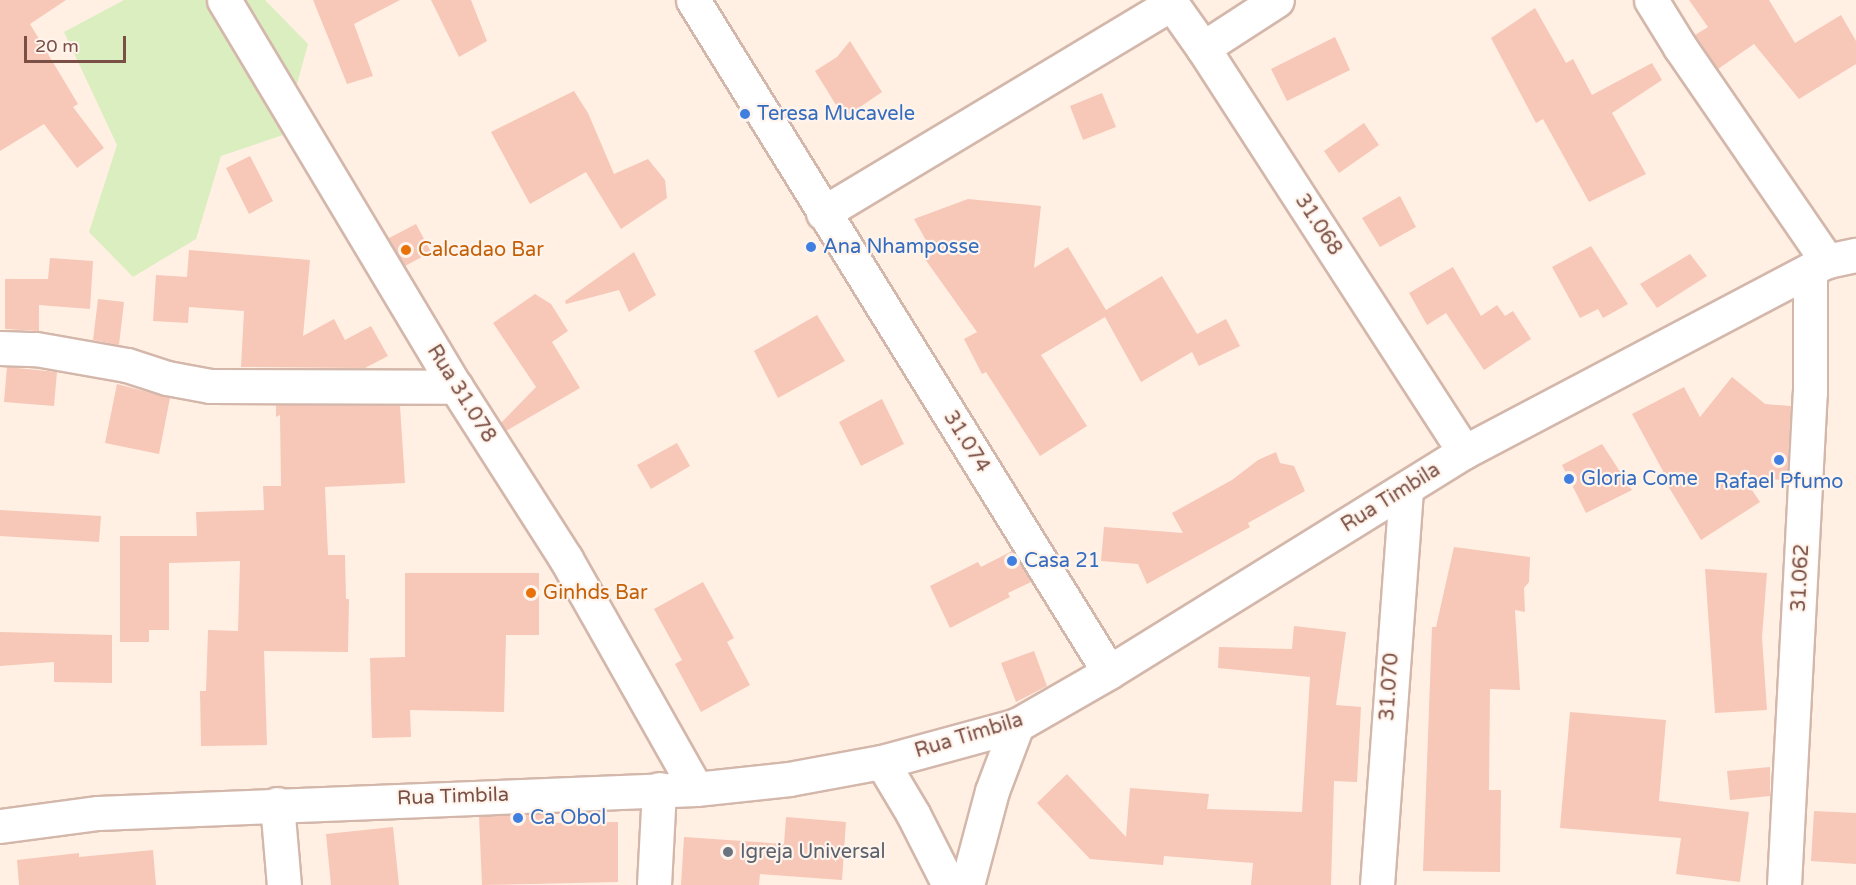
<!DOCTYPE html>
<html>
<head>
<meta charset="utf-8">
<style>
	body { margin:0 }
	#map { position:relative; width:1856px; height:885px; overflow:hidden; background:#fff0e3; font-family:"Varela Round",sans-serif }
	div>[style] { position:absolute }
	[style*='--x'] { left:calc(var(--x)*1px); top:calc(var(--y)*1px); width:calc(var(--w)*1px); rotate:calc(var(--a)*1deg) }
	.green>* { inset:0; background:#daeec0 }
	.building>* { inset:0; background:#f7c7b8 }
	.roads { filter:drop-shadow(2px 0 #d4b7ab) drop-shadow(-2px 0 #d4b7ab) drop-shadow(0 2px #d4b7ab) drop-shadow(0 -2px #d4b7ab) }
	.street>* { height:33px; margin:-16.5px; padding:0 16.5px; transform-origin:16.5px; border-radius:16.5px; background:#fff }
	.dots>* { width:16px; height:16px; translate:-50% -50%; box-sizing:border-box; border:3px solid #fff4ec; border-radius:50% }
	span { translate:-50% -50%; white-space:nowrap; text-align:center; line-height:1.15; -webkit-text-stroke:4.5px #fff4ec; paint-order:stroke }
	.shop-label { font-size:20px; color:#366cbe }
	.left { translate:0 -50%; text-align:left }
	.street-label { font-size:20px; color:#7a5046 }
	.food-label { font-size:20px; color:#c56008 }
	.worship-label { font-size:20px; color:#5b616d }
	.scale { position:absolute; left:24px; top:36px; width:102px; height:27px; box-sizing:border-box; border:3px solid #7a5046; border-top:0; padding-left:8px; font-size:18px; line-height:21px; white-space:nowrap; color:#7a5046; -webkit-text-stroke:4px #fff4ec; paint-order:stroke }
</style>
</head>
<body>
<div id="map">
	<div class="green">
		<div style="clip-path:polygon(124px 0,265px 0,308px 44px,283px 135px,221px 156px,196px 239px,133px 277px,89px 232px,117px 145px,64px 32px)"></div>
	</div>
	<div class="building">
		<div style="clip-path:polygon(0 0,66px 0,30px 24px,78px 104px,73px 107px,104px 148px,77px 168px,44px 124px,0 151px)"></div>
		<div style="clip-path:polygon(313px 0,400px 0,354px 24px,373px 76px,347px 84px)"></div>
		<div style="clip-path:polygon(431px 0,471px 0,487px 41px,459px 57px)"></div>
		<div style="clip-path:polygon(1689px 0,1769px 0,1795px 43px,1841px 15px,1856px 41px,1856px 64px,1799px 99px,1754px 44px,1718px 69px,1695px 35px,1708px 27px)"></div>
		<div style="clip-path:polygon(1535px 8px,1566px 63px,1573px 59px,1592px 95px,1652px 63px,1662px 80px,1612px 113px,1646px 174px,1589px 202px,1543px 119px,1536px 123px,1491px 38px)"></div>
		<div style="clip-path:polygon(1335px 37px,1350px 70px,1287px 101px,1271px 69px)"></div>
		<div style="clip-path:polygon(850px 41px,882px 92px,844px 118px,815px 71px,837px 57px)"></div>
		<div style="clip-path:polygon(574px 91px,588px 113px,614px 174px,648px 159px,665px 180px,667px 198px,621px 229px,586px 172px,530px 204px,491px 132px)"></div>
		<div style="clip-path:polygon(1102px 93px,1116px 127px,1083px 140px,1070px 106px)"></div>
		<div style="clip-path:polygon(1364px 123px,1379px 145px,1339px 173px,1324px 151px)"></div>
		<div style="clip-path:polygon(250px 156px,273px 201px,249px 214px,226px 168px)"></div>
		<div style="clip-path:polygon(1400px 196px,1416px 227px,1380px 247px,1362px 218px)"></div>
		<div style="clip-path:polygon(968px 199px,1041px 206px,1034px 268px,1068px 247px,1106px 310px,1162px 276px,1197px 334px,1226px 319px,1240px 346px,1199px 366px,1192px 352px,1141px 382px,1105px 317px,1041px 355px,1087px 426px,1040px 456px,986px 372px,982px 374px,964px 339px,977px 332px,925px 259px,933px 253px,914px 219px)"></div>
		<div style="clip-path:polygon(416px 224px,431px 252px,405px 266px,389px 238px)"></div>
		<div style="clip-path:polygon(1591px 246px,1628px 304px,1603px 318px,1598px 309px,1580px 318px,1552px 267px)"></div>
		<div style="clip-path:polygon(189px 250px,310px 260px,303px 336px,334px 319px,345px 340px,371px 326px,388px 356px,365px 368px,241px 367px,244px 311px,189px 307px,188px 323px,153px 321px,156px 275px,187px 277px)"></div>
		<div style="clip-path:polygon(634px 252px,656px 295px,629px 312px,619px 290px,566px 304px,565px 301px)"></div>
		<div style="clip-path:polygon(1690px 254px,1707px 276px,1657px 308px,1640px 284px)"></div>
		<div style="clip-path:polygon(50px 258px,93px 261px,90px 309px,39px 305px,39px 331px,5px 329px,5px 279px,48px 279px)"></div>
		<div style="clip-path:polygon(1453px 267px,1481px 316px,1497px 305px,1505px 316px,1513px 311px,1531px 339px,1484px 370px,1446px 313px,1427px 325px,1409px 293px)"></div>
		<div style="clip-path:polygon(535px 294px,551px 304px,568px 331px,552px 342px,580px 388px,506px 431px,501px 423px,536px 387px,493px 323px)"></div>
		<div style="clip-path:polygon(98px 299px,124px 302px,119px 345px,93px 340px)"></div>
		<div style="clip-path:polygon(817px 315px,845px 361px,778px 398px,754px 351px)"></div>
		<div style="clip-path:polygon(7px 367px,57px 372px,54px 406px,4px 402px)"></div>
		<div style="clip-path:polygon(1732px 377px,1765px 404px,1791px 406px,1787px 480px,1744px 478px,1760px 502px,1701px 540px,1668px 486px,1670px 484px,1632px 414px,1684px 387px,1700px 417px)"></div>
		<div style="clip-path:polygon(117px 384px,170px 398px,159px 454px,105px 443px)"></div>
		<div style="clip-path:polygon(882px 399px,904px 444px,861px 466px,839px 422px)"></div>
		<div style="clip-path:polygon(276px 405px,400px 406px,405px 483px,325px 487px,328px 555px,345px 555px,346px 599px,349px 599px,348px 652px,264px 651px,267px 745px,201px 746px,200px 691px,206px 691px,208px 630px,238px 631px,240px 561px,169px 563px,169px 630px,149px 630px,149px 642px,120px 642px,120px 536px,197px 536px,196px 512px,264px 510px,263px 486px,281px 486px,280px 415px,276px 417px)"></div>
		<div style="clip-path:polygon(677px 443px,690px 466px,651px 489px,637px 465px)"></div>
		<div style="clip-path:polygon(1602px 444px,1632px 490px,1586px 513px,1562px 465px)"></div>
		<div style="clip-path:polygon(1276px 452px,1280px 463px,1294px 466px,1305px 491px,1248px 523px,1250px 527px,1147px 584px,1138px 564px,1101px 561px,1104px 527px,1183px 533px,1172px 513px,1232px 480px,1258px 460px)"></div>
		<div style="clip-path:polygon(0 510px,101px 516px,99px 542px,0 536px)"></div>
		<div style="clip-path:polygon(1454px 547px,1530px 557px,1529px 582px,1524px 588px,1525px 612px,1515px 610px,1520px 690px,1490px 689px,1489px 790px,1501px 790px,1500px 872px,1423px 871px,1432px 627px,1436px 627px)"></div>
		<div style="clip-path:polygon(1012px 551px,1031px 582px,1008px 593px,1010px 597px,950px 628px,930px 586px,978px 562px,981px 567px)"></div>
		<div style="clip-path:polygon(1705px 569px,1767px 573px,1762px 637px,1767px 710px,1715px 713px)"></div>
		<div style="clip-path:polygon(405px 573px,539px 573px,539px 635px,506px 635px,504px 712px,410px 710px,411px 737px,372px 738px,370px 658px,405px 657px)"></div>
		<div style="clip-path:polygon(703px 582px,734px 638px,727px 642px,750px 685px,701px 712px,675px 664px,682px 660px,654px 609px)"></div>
		<div style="clip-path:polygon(1294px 626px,1346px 632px,1336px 705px,1361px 707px,1357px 782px,1334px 781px,1331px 885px,1251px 885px,1253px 863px,1164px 856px,1163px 865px,1090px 859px,1037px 803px,1067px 774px,1126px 837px,1130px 788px,1209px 794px,1207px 809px,1302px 812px,1310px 677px,1218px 668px,1219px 647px,1292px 649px)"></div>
		<div style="clip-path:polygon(0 632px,112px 635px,112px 683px,54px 682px,54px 662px,0 666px)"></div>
		<div style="clip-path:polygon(1034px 651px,1047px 686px,1016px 702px,1001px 663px)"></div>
		<div style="clip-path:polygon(1570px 712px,1666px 720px,1659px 801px,1749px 812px,1740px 882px,1676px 874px,1681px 838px,1560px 828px)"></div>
		<div style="clip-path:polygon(1770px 767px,1770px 796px,1730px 800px,1727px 771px)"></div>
		<div style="clip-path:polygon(1814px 811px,1856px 813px,1856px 864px,1811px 861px)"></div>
		<div style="clip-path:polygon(546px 814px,546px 823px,618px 822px,618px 882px,482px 885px,479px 816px)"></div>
		<div style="clip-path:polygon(786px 817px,846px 822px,842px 880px,760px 874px,759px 885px,681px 885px,684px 837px,784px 844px)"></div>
		<div style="clip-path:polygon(393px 827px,399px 885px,331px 885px,326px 834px)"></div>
		<div style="clip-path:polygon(153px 850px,156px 885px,19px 885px,17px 860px,79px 853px,79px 857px)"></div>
	</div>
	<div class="roads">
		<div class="street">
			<div style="--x:224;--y:0;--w:451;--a:59.1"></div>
			<div style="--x:456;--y:387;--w:204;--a:57.4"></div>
			<div style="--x:566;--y:559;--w:264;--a:60.5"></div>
			<div style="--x:693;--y:0;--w:790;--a:58.24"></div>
			<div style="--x:1169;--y:0;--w:59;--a:54.7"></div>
			<div style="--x:1203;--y:48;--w:481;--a:57.1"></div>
			<div style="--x:1651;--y:0;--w:55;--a:58.3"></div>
			<div style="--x:1680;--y:47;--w:260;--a:55.5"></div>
			<div style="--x:1203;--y:48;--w:88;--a:-33"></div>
			<div style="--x:823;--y:213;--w:406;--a:-31"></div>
			<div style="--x:0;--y:348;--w:36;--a:2"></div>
			<div style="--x:36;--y:349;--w:92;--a:10"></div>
			<div style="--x:127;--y:365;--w:42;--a:18"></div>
			<div style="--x:167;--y:378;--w:44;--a:10.5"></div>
			<div style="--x:210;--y:386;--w:246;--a:0.2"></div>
			<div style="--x:882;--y:762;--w:61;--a:59.2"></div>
			<div style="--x:913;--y:814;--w:80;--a:63.1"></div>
			<div style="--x:277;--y:804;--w:81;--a:85.1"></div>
			<div style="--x:0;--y:826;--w:99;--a:-7.6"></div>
			<div style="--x:98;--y:813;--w:598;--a:-2.3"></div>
			<div style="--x:696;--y:789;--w:94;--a:-6.1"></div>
			<div style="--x:789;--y:779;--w:95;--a:-10.4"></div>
			<div style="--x:882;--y:762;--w:140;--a:-15.3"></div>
			<div style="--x:1017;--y:725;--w:106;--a:-29.9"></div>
			<div style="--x:1109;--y:672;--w:418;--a:-31.8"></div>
			<div style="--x:1464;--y:452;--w:410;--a:-27.8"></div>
			<div style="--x:1827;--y:261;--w:30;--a:-12"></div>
			<div style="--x:654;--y:885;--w:96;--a:-87"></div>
			<div style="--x:967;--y:885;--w:97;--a:-75.1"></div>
			<div style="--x:992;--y:791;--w:71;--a:-69.3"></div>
			<div style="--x:1377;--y:885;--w:397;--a:-85.8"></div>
			<div style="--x:1784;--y:885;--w:493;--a:-87"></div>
			<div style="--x:1810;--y:393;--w:123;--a:-90"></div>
		</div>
	</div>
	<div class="dots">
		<div style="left:745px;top:114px;background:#3f7fe0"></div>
		<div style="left:811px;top:247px;background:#3f7fe0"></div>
		<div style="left:406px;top:250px;background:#e8710a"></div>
		<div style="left:1779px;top:460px;background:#3f7fe0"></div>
		<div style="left:1569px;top:479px;background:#3f7fe0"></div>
		<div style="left:1012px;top:561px;background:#3f7fe0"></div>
		<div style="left:531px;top:593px;background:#e8710a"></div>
		<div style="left:518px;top:818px;background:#3f7fe0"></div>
		<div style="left:728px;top:852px;background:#6b7280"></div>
	</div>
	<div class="shop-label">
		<span class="left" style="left:757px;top:114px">Teresa Mucavele</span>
		<span class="left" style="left:823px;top:247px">Ana Nhamposse</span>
		<span class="left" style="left:1581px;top:479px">Gloria Come</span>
		<span style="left:1779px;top:482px">Rafael Pfumo</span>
		<span class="left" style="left:1024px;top:561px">Casa 21</span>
		<span class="left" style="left:530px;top:818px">Ca Obol</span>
	</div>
	<div class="street-label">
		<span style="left:1318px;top:225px;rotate:57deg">31.068</span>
		<span style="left:461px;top:394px;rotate:58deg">Rua 31.078</span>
		<span style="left:966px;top:442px;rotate:58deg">31.074</span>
		<span style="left:1391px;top:498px;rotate:-32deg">Rua Timbila</span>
		<span style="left:1801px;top:578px;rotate:-87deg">31.062</span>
		<span style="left:1390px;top:687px;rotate:-86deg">31.070</span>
		<span style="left:969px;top:736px;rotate:-17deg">Rua Timbila</span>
		<span style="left:453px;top:797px;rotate:-2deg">Rua Timbila</span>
	</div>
	<div class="food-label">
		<span class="left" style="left:418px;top:250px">Calcadao Bar</span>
		<span class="left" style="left:543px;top:593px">Ginhds Bar</span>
	</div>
	<div class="worship-label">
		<span class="left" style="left:740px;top:852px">Igreja Universal</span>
	</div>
	<div class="scale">20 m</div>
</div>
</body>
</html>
